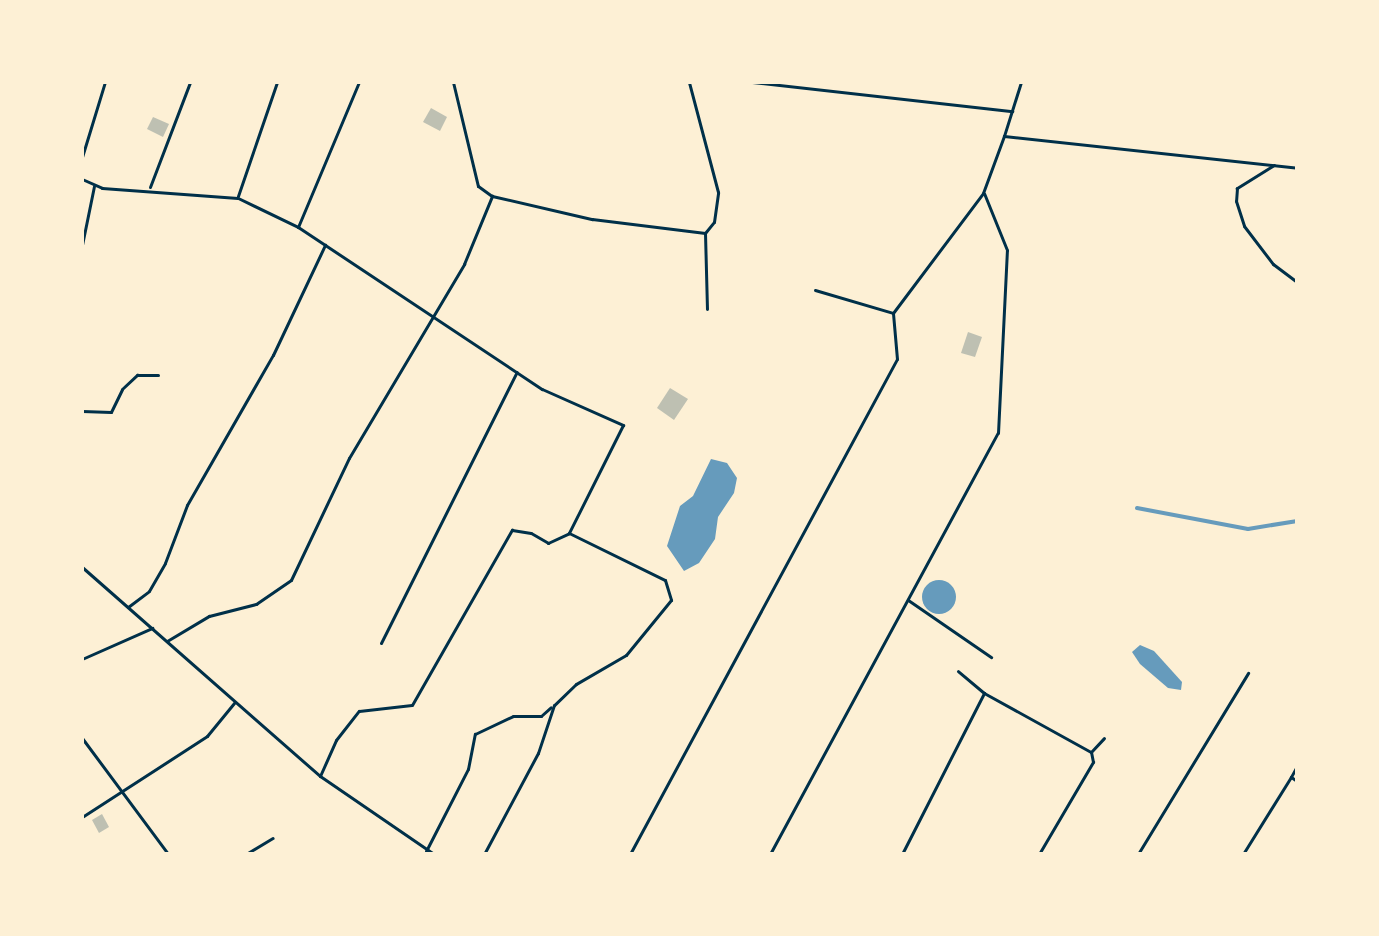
<!DOCTYPE html>
<html>
<head>
<meta charset="utf-8">
<style>
	body { margin:0 }
	#map { position:relative; width:1379px; height:936px; overflow:hidden; background:#fdf0d5; font-family:Helvetica,sans-serif }
	div>[style] { position:absolute }
	[style*='--x'] { left:calc(var(--x)*1px); top:calc(var(--y)*1px); width:calc(var(--w)*1px); rotate:calc(var(--a)*1deg) }
	.water>* { inset:0; background:#669bbc }
	.round { border-radius:50% }
	.stream>* { height:4px; margin:-2px; padding:0 2px; transform-origin:2px; border-radius:2px; background:#669bbc }
	.building>* { inset:0; background:#bec0b2 }
	.service>* { height:3px; margin:-1.5px; padding:0 1.5px; transform-origin:1.5px; border-radius:1.5px; background:#003049 }
	span { translate:-50% -50%; white-space:nowrap; text-align:center; line-height:1.15; -webkit-text-stroke:7px #fdf0d5; paint-order:stroke }
	.frame { position:absolute; inset:0; border:84px solid #fdf0d5; pointer-events:none }
</style>
</head>
<body>
<div id="map">
	<div class="water">
		<div style="clip-path:polygon(711px 459px,727px 463px,737px 478px,734px 493px,718px 517px,715px 539px,699px 563px,684px 571px,667px 546px,680px 506px,693px 496px)"></div>
		<div class="round" style="left:922px;top:580px;width:34px;height:34px"></div>
		<div style="clip-path:polygon(1140px 645px,1154px 651px,1182px 682px,1181px 690px,1168px 688px,1140px 664px,1132px 652px)"></div>
	</div>
	<div class="stream">
		<div style="--x:1137;--y:508;--w:113;--a:10.7"></div>
		<div style="--x:1248;--y:529;--w:50;--a:-9.3"></div>
	</div>
	<div class="building">
		<div style="clip-path:polygon(431px 108px,447px 117px,440px 131px,423px 122px)"></div>
		<div style="clip-path:polygon(153px 117px,169px 124px,163px 137px,147px 129px)"></div>
		<div style="clip-path:polygon(968px 332px,982px 337px,975px 357px,961px 353px)"></div>
		<div style="clip-path:polygon(670px 388px,688px 399px,674px 420px,657px 408px)"></div>
		<div style="clip-path:polygon(102px 814px,109px 827px,99px 833px,92px 820px)"></div>
	</div>
	<div class="service">
		<div style="--x:453;--y:82;--w:107;--a:76.5"></div>
		<div style="--x:478;--y:186;--w:17;--a:36"></div>
		<div style="--x:492;--y:196;--w:103;--a:13"></div>
		<div style="--x:592;--y:219;--w:114;--a:7.1"></div>
		<div style="--x:705;--y:233;--w:14;--a:-51"></div>
		<div style="--x:714;--y:222;--w:30;--a:-82"></div>
		<div style="--x:718;--y:192;--w:114;--a:-104.8"></div>
		<div style="--x:752;--y:82;--w:262;--a:6.4"></div>
		<div style="--x:1021;--y:82;--w:57;--a:107.5"></div>
		<div style="--x:1004;--y:136;--w:295;--a:6.2"></div>
		<div style="--x:82;--y:157;--w:78;--a:-73"></div>
		<div style="--x:1274;--y:165;--w:44;--a:148.1"></div>
		<div style="--x:1237;--y:188;--w:13;--a:94"></div>
		<div style="--x:1236;--y:201;--w:26;--a:72"></div>
		<div style="--x:1244;--y:226;--w:48;--a:52.7"></div>
		<div style="--x:1273;--y:264;--w:30;--a:37"></div>
		<div style="--x:82;--y:179;--w:22;--a:24"></div>
		<div style="--x:102;--y:188;--w:136;--a:4.2"></div>
		<div style="--x:238;--y:198;--w:67;--a:25.8"></div>
		<div style="--x:298;--y:227;--w:293;--a:33.6"></div>
		<div style="--x:542;--y:389;--w:89;--a:24"></div>
		<div style="--x:623;--y:425;--w:121;--a:116.6"></div>
		<div style="--x:569;--y:533;--w:107;--a:26.1"></div>
		<div style="--x:665;--y:580;--w:21;--a:73"></div>
		<div style="--x:671;--y:600;--w:71;--a:129.3"></div>
		<div style="--x:626;--y:655;--w:58;--a:149.9"></div>
		<div style="--x:576;--y:684;--w:30;--a:136"></div>
		<div style="--x:554;--y:705;--w:51;--a:108.4"></div>
		<div style="--x:538;--y:753;--w:115;--a:118.1"></div>
		<div style="--x:150;--y:187;--w:112;--a:-69.1"></div>
		<div style="--x:238;--y:196;--w:120;--a:-71.1"></div>
		<div style="--x:298;--y:227;--w:157;--a:-67.2"></div>
		<div style="--x:705;--y:233;--w:76;--a:88.5"></div>
		<div style="--x:82;--y:245;--w:60;--a:-78.5"></div>
		<div style="--x:815;--y:290;--w:81;--a:16.4"></div>
		<div style="--x:82;--y:411;--w:29;--a:2"></div>
		<div style="--x:111;--y:412;--w:25;--a:-64"></div>
		<div style="--x:122;--y:389;--w:21;--a:-43"></div>
		<div style="--x:137;--y:375;--w:21;--a:0"></div>
		<div style="--x:82;--y:567;--w:317;--a:41.3"></div>
		<div style="--x:320;--y:776;--w:138;--a:34.4"></div>
		<div style="--x:908;--y:600;--w:101;--a:34.5"></div>
		<div style="--x:128;--y:607;--w:26;--a:-37"></div>
		<div style="--x:149;--y:591;--w:32;--a:-60"></div>
		<div style="--x:165;--y:563;--w:62;--a:-69.2"></div>
		<div style="--x:187;--y:505;--w:173;--a:-60.2"></div>
		<div style="--x:273;--y:355;--w:122;--a:-64.7"></div>
		<div style="--x:167;--y:641;--w:49;--a:-30.8"></div>
		<div style="--x:209;--y:616;--w:49;--a:-14.3"></div>
		<div style="--x:256;--y:604;--w:42;--a:-34.4"></div>
		<div style="--x:291;--y:580;--w:135;--a:-64.6"></div>
		<div style="--x:349;--y:458;--w:226;--a:-59.3"></div>
		<div style="--x:464;--y:264;--w:74;--a:-67.6"></div>
		<div style="--x:381;--y:643;--w:303;--a:-63.4"></div>
		<div style="--x:82;--y:659;--w:77;--a:-23.9"></div>
		<div style="--x:984;--y:693;--w:122;--a:28.9"></div>
		<div style="--x:1091;--y:752;--w:19;--a:-47"></div>
		<div style="--x:82;--y:738;--w:144;--a:53.4"></div>
		<div style="--x:1297;--y:766;--w:13;--a:119"></div>
		<div style="--x:1291;--y:777;--w:7;--a:34"></div>
		<div style="--x:320;--y:776;--w:39;--a:-66"></div>
		<div style="--x:336;--y:740;--w:37;--a:-52"></div>
		<div style="--x:359;--y:711;--w:53;--a:-6.5"></div>
		<div style="--x:412;--y:705;--w:202;--a:-60.3"></div>
		<div style="--x:512;--y:530;--w:19;--a:9"></div>
		<div style="--x:531;--y:533;--w:20;--a:30"></div>
		<div style="--x:548;--y:543;--w:23;--a:-25"></div>
		<div style="--x:82;--y:817;--w:149;--a:-32.9"></div>
		<div style="--x:207;--y:736;--w:43;--a:-50.7"></div>
		<div style="--x:426;--y:851;--w:92;--a:-62.9"></div>
		<div style="--x:468;--y:769;--w:36;--a:-79"></div>
		<div style="--x:475;--y:734;--w:42;--a:-25.3"></div>
		<div style="--x:513;--y:716;--w:28;--a:0"></div>
		<div style="--x:541;--y:716;--w:13;--a:-42"></div>
		<div style="--x:246;--y:854;--w:31;--a:-31"></div>
		<div style="--x:630;--y:854;--w:562;--a:-61.66"></div>
		<div style="--x:897;--y:359;--w:46;--a:-95"></div>
		<div style="--x:893;--y:313;--w:150;--a:-53.1"></div>
		<div style="--x:983;--y:193;--w:61;--a:-69.8"></div>
		<div style="--x:770;--y:854;--w:479;--a:-61.6"></div>
		<div style="--x:998;--y:433;--w:183;--a:-87.2"></div>
		<div style="--x:1007;--y:250;--w:61;--a:-112"></div>
		<div style="--x:902;--y:854;--w:181;--a:-63"></div>
		<div style="--x:984;--y:693;--w:34;--a:-140"></div>
		<div style="--x:1039;--y:854;--w:107;--a:-59.6"></div>
		<div style="--x:1093;--y:762;--w:10;--a:-101"></div>
		<div style="--x:1138;--y:854;--w:212;--a:-58.7"></div>
		<div style="--x:1243;--y:854;--w:91;--a:-58.1"></div>
	</div>
	<div class="frame"></div>
</div>
</body>
</html>
